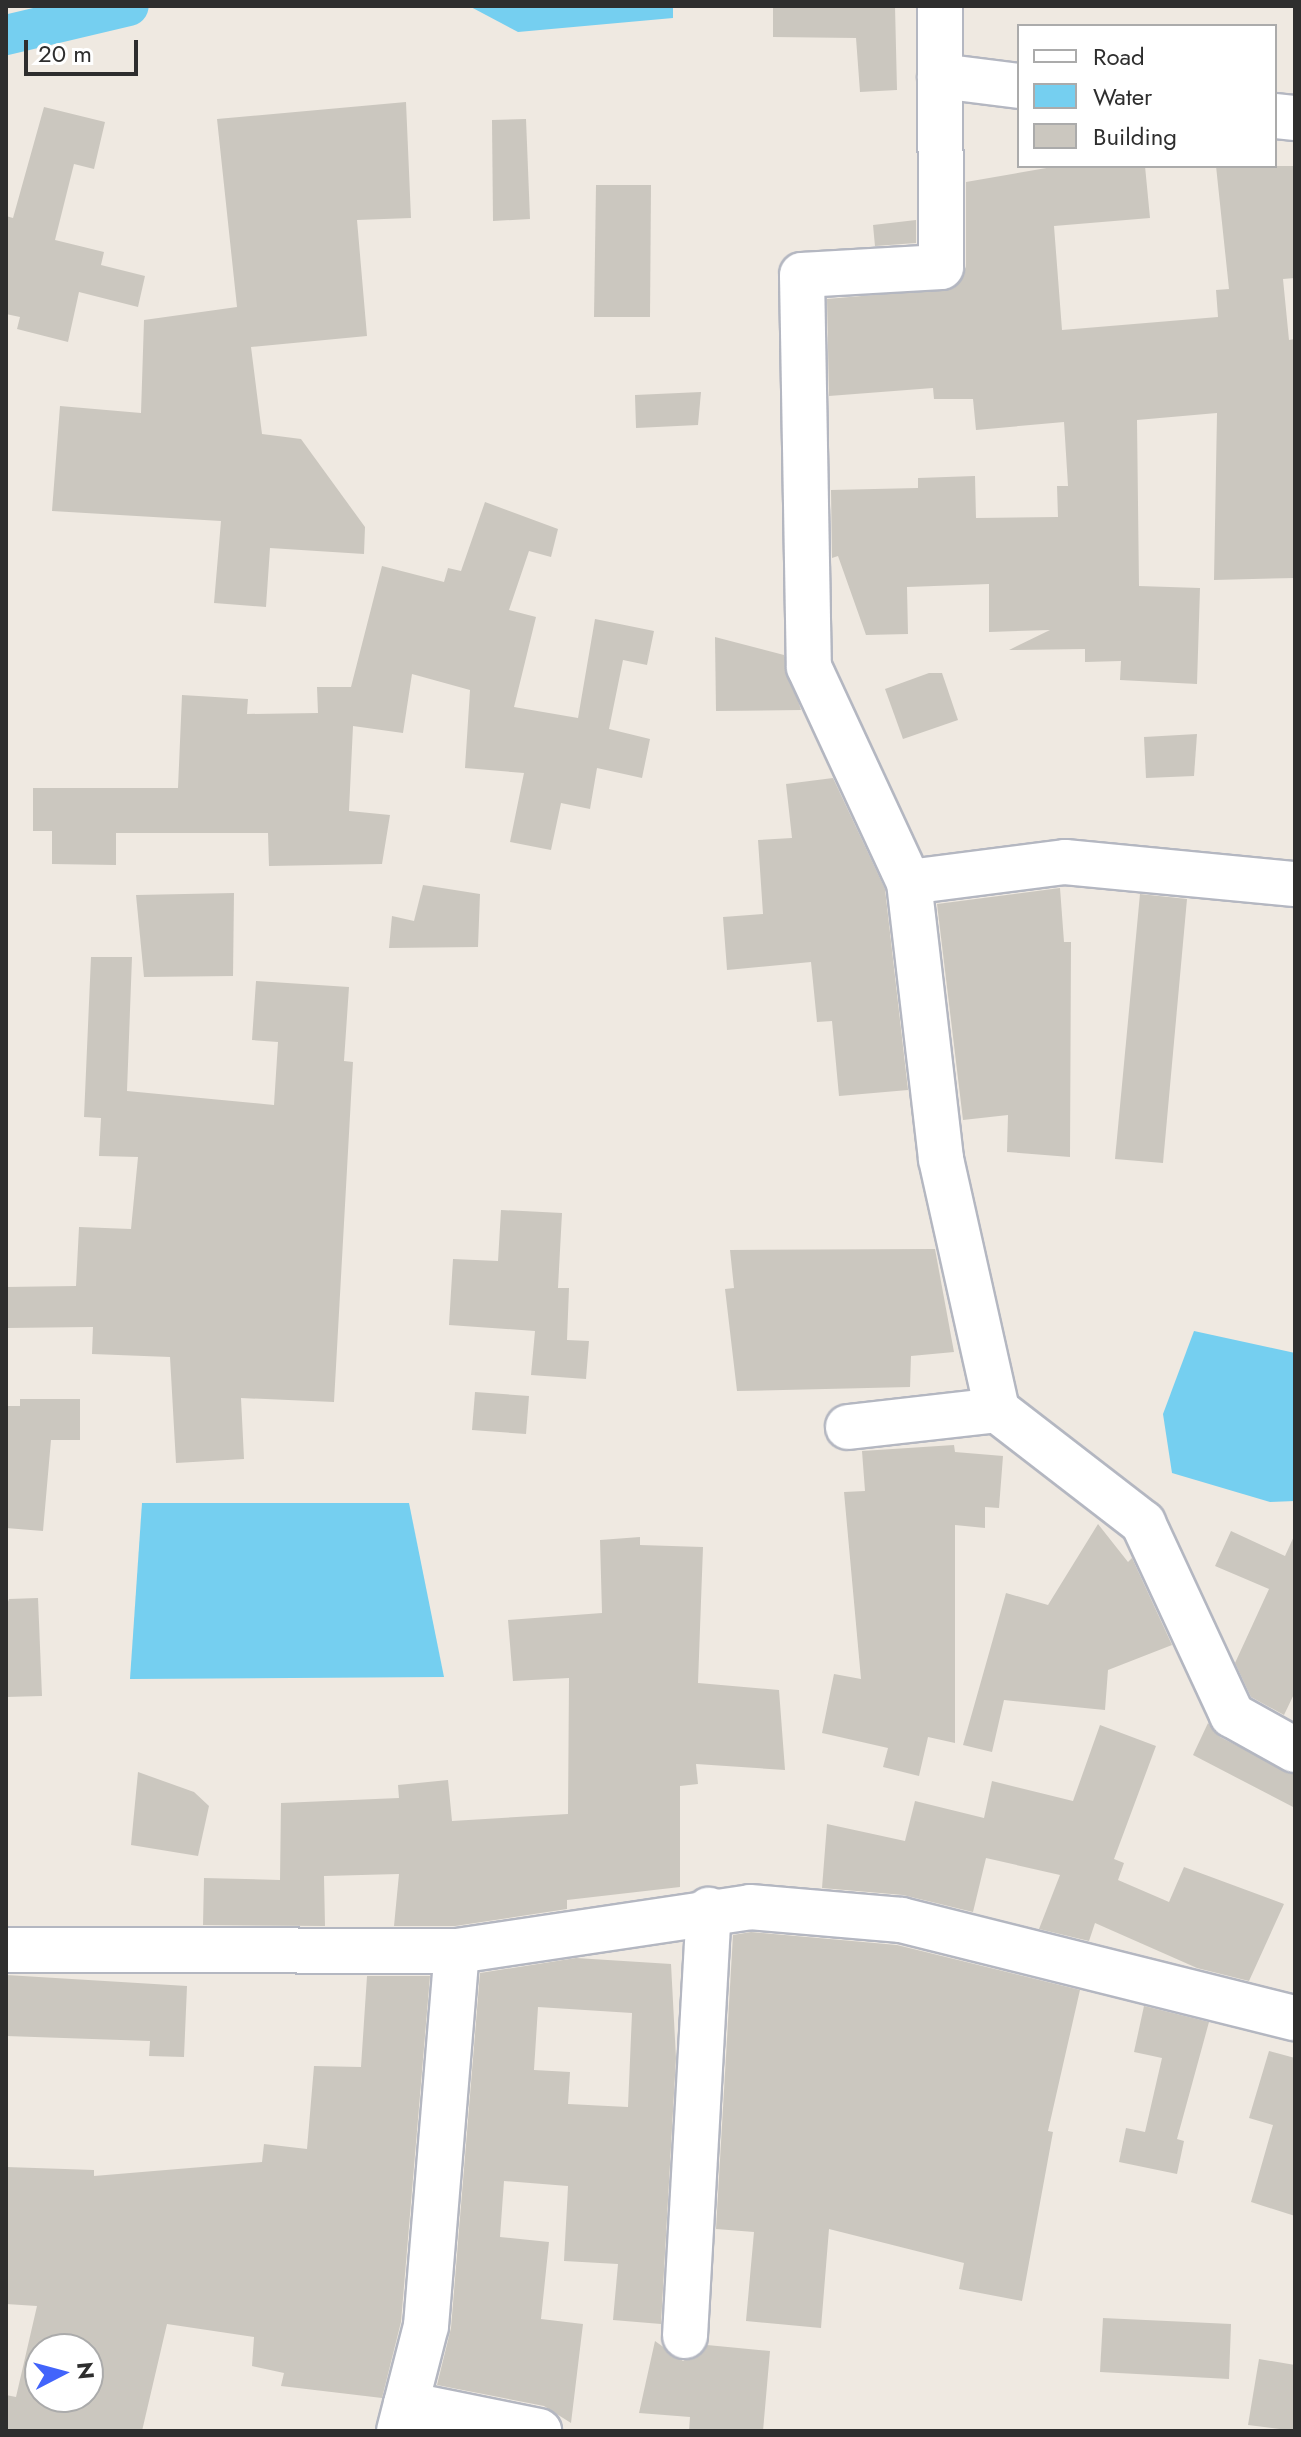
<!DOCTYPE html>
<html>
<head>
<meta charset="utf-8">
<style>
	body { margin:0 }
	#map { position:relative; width:1301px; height:2437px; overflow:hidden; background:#efe9e1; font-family:Jost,sans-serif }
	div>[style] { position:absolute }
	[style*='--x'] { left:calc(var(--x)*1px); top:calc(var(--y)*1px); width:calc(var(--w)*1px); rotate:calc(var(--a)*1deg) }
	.water>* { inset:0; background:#75cff0 }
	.canal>* { height:40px; margin:-20px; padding:0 20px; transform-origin:20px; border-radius:20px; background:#75cff0 }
	.building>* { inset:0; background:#cbc7bf }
	.roads { filter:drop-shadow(2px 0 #b4b7c1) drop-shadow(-2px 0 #b4b7c1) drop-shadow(0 2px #b4b7c1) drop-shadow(0 -2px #b4b7c1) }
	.minor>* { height:44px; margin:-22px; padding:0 22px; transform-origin:22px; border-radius:22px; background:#fff }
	span { translate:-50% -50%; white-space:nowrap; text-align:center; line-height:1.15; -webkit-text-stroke:7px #fff; paint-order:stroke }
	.frame { position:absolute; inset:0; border:8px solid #2e2e2e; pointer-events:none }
	.legend { position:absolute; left:1017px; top:24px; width:260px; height:144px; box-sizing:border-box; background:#fff; border:2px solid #ababab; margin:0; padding:10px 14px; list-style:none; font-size:24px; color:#2e2e2e }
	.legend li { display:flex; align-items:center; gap:16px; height:40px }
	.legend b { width:40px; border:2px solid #ababab }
	.north { position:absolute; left:24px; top:2333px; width:80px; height:80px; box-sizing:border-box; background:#fff; border:2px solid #ababab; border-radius:50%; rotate:84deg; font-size:22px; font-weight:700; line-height:32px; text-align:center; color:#2e2e2e }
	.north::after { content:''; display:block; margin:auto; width:28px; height:36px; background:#4264fb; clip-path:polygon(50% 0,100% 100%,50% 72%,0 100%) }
	.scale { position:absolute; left:24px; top:40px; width:114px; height:36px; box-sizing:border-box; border:4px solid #2e2e2e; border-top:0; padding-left:10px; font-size:24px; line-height:28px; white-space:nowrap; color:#2e2e2e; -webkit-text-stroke:6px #fff; paint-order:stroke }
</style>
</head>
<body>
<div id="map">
	<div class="water">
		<div style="clip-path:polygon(469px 6px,673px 6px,673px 18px,518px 32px)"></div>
		<div style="clip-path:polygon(1194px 1331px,1295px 1353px,1295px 1501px,1270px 1502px,1172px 1473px,1163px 1414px)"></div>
		<div style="clip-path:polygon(142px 1503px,409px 1503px,444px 1677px,130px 1679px)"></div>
	</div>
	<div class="canal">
		<div style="--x:6;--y:35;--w:126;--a:-13.3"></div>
	</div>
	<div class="building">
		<div style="clip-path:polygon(773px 6px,895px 6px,897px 90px,860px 92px,856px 38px,773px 37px)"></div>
		<div style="clip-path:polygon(406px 102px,411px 218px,357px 220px,367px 336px,251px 347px,262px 434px,301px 439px,365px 527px,364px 554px,270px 548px,266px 607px,214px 603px,221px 521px,52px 511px,60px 406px,141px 413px,144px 320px,237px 307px,217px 119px)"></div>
		<div style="clip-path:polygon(44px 107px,105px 122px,94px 169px,74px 164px,55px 240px,104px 252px,101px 265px,145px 276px,138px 307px,79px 292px,68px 342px,17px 329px,20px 317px,6px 314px,6px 216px,13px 218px)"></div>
		<div style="clip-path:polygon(526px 119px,530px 219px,493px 221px,492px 120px)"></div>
		<div style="clip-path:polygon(1058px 166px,1145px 166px,1150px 218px,1054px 226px,1062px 330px,1218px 317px,1216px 290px,1229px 289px,1216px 166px,1295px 166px,1295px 278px,1283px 279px,1289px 340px,1295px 339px,1295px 578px,1214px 580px,1217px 413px,1137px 420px,1139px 586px,1200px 588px,1197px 684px,1120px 680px,1121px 661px,1085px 662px,1085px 649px,1009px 650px,1050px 630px,989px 632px,989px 584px,907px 587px,908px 634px,866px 635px,838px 556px,832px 558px,831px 490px,918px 488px,918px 478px,975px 476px,976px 518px,1058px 517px,1057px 486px,1068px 486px,1064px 422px,976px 430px,973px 399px,934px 399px,933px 388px,829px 396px,827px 299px,954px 288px,966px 267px,966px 182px)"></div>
		<div style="clip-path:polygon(596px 185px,651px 185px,650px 317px,594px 317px)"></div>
		<div style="clip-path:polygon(916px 220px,916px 243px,875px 246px,873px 225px)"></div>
		<div style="clip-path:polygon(701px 392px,698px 425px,636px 428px,635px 395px)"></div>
		<div style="clip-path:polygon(485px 502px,558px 529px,551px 557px,529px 551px,509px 610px,536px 617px,514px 707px,578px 718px,595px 619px,654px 631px,647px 665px,623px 660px,609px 729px,650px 739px,642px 778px,597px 768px,590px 809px,561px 803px,551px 850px,510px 842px,524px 773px,465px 768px,470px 690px,412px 674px,403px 733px,353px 726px,349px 811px,390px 815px,382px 864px,269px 866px,268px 833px,116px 833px,116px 865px,52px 864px,52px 831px,33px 831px,33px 788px,178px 788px,182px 695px,248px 699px,247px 714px,318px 713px,317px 687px,351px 687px,382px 566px,444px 582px,448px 568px,461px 571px)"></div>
		<div style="clip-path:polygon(715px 637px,784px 655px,801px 710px,716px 711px)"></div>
		<div style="clip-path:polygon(929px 673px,942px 673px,958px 720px,903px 739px,885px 689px)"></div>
		<div style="clip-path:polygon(1197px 734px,1194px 776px,1146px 778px,1144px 737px)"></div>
		<div style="clip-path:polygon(833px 778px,885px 889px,908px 1090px,839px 1096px,832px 1021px,817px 1022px,811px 962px,727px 970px,723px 917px,763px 914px,758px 840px,792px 838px,786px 784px)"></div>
		<div style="clip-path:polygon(423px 885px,480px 894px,478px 947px,389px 948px,392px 916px,414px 921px)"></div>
		<div style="clip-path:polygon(1060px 888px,1064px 942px,1071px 942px,1070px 1157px,1007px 1152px,1008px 1115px,963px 1120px,937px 904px)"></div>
		<div style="clip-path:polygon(234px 893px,233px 976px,144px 977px,136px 895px)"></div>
		<div style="clip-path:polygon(1140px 894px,1187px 899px,1163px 1163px,1115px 1159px)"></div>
		<div style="clip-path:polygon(91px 957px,132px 957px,127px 1091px,274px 1105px,278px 1042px,252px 1040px,256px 981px,349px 987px,344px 1061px,353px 1062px,334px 1402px,241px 1398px,244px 1459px,176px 1463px,170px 1357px,92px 1354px,93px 1327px,6px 1328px,6px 1287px,76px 1286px,79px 1227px,131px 1229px,138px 1157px,99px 1156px,101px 1118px,84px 1117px)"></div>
		<div style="clip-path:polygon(501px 1210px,562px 1213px,558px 1288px,569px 1288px,567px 1340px,589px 1341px,586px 1379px,531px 1375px,535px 1331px,449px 1325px,453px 1259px,498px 1261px)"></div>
		<div style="clip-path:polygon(935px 1249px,954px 1352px,911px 1356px,910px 1387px,737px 1391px,725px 1289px,734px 1288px,730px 1250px)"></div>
		<div style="clip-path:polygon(475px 1392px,529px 1396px,526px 1434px,472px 1430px)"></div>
		<div style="clip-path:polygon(20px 1399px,80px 1399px,80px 1440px,51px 1440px,43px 1531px,6px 1528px,6px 1406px,20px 1406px)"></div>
		<div style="clip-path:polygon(954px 1445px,955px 1452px,1003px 1456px,999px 1508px,985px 1507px,985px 1528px,955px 1525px,955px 1743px,928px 1737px,919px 1776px,883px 1767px,888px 1748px,822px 1733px,834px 1674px,861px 1679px,844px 1492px,865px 1491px,862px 1451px)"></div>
		<div style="clip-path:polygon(1098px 1524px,1128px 1562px,1132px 1558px,1172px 1645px,1108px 1670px,1105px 1710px,1004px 1700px,992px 1752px,963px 1745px,1006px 1593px,1048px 1605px)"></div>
		<div style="clip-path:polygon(1231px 1531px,1285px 1556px,1295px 1534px,1295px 1692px,1284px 1715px,1251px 1697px,1235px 1663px,1269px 1589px,1215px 1566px)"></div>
		<div style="clip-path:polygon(640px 1537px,640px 1545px,703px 1547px,698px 1683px,779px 1690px,785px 1770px,696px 1764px,698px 1784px,680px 1786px,680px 1887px,567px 1900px,567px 1909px,455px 1926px,394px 1926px,399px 1874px,324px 1876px,325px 1926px,203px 1925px,204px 1878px,280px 1880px,281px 1803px,399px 1798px,398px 1785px,448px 1780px,452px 1821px,568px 1814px,569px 1678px,513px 1681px,508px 1620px,602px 1613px,600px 1540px)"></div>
		<div style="clip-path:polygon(38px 1598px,42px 1696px,6px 1697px,6px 1607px,9px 1599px)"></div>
		<div style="clip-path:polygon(1208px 1723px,1220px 1737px,1295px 1775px,1295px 1808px,1193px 1755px)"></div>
		<div style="clip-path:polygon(1100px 1725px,1156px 1746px,1114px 1859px,1124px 1863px,1118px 1880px,1169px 1902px,1184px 1867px,1284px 1904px,1249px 1981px,1197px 1968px,1095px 1923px,1089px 1941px,1039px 1929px,1060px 1875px,986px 1858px,973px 1912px,903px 1895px,822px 1888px,827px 1824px,905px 1841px,915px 1801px,984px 1818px,992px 1781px,1073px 1801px)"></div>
		<div style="clip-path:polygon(138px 1772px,194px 1792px,209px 1806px,198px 1856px,131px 1845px)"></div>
		<div style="clip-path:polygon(751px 1932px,897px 1945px,1080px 1990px,1048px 2131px,1053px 2132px,1022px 2301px,959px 2289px,964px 2263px,829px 2229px,821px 2328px,746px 2321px,754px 2232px,716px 2229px,733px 1935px)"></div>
		<div style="clip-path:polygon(evenodd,576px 1958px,671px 1964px,676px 2058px,661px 2324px,613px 2320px,618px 2264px,564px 2261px,568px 2186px,504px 2181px,500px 2237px,549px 2242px,541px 2319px,583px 2324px,571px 2423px,544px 2406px,437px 2385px,451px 2328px,480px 1973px,576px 1958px,538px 2007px,632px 2013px,628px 2107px,568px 2104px,570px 2072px,534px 2070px,538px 2007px)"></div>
		<div style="clip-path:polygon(6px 1975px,187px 1986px,184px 2057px,149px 2056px,150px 2041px,6px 2036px)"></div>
		<div style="clip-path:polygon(evenodd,367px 1976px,430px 1976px,401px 2322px,382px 2398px,281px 2386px,284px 2373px,252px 2366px,254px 2337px,167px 2324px,142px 2431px,6px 2431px,6px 2395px,16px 2397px,37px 2306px,6px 2304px,6px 2167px,94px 2170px,94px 2176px,262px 2162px,264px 2144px,307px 2149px,314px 2066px,361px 2067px,367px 1976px,40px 2349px,88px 2349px,88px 2397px,40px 2397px,40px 2349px)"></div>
		<div style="clip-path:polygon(1144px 2006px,1209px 2022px,1177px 2139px,1184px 2141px,1177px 2174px,1119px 2162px,1126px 2128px,1145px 2132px,1162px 2058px,1134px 2052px)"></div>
		<div style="clip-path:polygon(1269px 2051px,1295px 2058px,1295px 2216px,1251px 2202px,1273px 2125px,1249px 2118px)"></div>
		<div style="clip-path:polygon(1103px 2318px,1231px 2324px,1229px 2379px,1100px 2372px)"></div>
		<div style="clip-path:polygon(655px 2341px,683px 2361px,707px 2345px,770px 2351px,763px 2431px,689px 2431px,690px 2417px,639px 2413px)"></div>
		<div style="clip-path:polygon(1259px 2359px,1295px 2365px,1295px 2431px,1248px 2425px)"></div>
	</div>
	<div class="roads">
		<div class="minor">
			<div style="--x:940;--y:6;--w:261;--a:89.8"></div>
			<div style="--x:941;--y:267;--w:139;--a:176.7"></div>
			<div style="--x:802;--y:275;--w:392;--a:89"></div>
			<div style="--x:809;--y:667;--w:237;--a:65.1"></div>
			<div style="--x:909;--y:882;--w:279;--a:83.4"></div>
			<div style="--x:941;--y:1159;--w:257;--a:77.4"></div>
			<div style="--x:997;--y:1410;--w:185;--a:37.7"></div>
			<div style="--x:1143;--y:1523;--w:212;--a:65.1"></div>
			<div style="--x:1232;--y:1715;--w:72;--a:29.1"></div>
			<div style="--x:940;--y:76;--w:80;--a:7.2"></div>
			<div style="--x:1275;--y:116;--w:20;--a:6"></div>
			<div style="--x:909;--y:882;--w:157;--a:-7.3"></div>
			<div style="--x:1065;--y:862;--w:231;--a:5.5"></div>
			<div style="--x:848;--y:1427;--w:150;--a:-6.5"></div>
			<div style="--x:6;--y:1950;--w:451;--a:0.1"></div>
			<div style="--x:457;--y:1951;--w:296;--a:-8.5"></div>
			<div style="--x:750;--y:1907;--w:152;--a:4.9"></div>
			<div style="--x:901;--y:1920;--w:406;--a:14"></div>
			<div style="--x:685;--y:2336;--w:427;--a:-86.8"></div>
			<div style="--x:406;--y:2404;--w:136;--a:11.5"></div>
			<div style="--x:399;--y:2431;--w:108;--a:-75.6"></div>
			<div style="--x:426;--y:2326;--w:376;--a:-85.3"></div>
		</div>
	</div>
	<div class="frame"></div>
	<ul class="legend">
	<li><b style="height:10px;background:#fff"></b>Road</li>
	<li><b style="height:22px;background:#75cff0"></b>Water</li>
	<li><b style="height:22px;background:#cbc7bf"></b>Building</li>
	</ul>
	<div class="north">N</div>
	<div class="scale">20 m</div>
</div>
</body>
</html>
